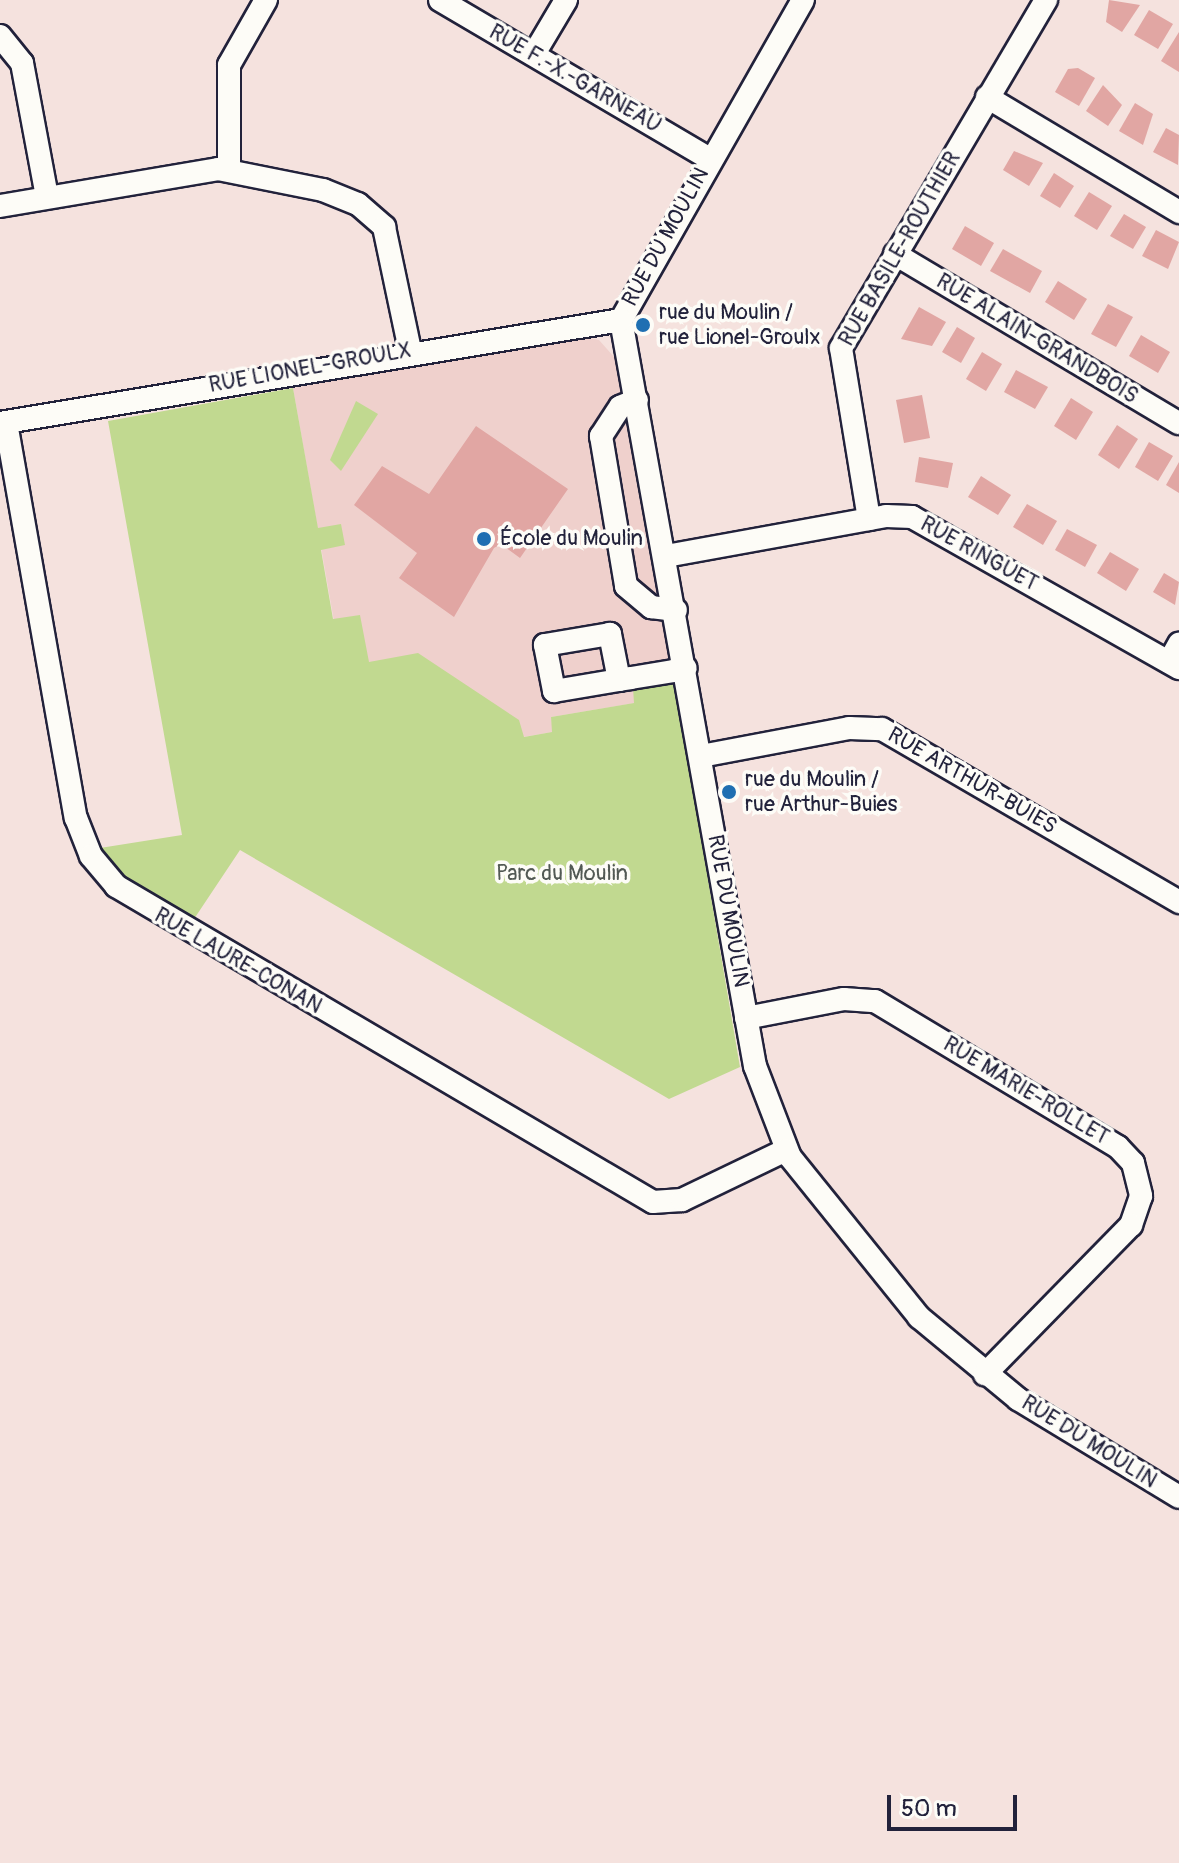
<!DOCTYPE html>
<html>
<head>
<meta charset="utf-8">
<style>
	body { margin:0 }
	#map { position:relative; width:1179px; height:1863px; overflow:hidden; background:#f5e2de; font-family:Pangolin,sans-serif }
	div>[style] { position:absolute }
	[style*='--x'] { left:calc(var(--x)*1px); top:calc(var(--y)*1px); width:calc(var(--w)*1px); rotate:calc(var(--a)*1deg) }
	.built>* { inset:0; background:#efd0cc }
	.green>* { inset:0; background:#c1d990 }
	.building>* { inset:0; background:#e1a6a3 }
	.roads { filter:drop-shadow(2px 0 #22223b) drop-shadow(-2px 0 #22223b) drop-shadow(0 2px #22223b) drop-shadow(0 -2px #22223b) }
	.minor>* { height:22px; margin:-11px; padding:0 11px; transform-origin:11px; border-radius:11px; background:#fdfcf7 }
	.dots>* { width:22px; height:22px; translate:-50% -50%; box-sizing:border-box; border:4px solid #fdfcf7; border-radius:50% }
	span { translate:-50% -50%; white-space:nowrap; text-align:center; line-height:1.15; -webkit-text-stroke:7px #fdfcf7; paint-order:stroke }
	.street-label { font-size:22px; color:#22223b }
	.poi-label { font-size:22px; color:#22223b }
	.left { translate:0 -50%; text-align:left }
	.park-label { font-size:22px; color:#525954 }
	.scale { position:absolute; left:887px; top:1795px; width:130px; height:36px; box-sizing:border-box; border:4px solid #22223b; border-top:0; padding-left:10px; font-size:24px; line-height:28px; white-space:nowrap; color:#22223b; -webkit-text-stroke:6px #fdfcf7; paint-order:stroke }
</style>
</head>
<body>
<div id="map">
	<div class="built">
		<div style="clip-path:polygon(579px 336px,599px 340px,615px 358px,674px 680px,635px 703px,551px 717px,553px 732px,523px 737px,342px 667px,293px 388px)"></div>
	</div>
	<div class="green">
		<div style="clip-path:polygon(293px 388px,318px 528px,341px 524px,345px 545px,321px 550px,333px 619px,360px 615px,369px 662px,418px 653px,519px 720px,524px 737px,552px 732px,551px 717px,634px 703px,633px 688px,674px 680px,740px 1067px,669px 1099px,240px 850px,192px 922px,131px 883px,105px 856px,100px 848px,182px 835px,108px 421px)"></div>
		<div style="clip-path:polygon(356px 401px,378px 414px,341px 471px,330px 460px)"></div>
	</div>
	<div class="building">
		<div style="clip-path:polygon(1109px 0,1140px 5px,1122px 32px,1106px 22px)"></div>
		<div style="clip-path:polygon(1149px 10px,1173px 24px,1158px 49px,1134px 35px)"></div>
		<div style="clip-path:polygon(1179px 32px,1179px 72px,1161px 61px)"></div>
		<div style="clip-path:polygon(1078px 68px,1095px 78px,1079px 106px,1055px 92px,1068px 69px)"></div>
		<div style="clip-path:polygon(1103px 85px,1122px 105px,1108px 126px,1086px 111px)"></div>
		<div style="clip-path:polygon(1135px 103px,1153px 114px,1143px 145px,1119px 131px)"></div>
		<div style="clip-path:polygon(1166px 128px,1179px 135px,1178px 165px,1153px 152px)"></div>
		<div style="clip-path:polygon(1014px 151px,1043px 163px,1029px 186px,1003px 170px)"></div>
		<div style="clip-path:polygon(1054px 173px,1074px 186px,1060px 208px,1040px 196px)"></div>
		<div style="clip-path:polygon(1089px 192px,1112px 206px,1097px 230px,1074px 216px)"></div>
		<div style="clip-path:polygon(1124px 214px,1146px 227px,1133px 249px,1110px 236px)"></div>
		<div style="clip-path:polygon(965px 226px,994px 243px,981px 266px,952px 249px)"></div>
		<div style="clip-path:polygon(1156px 230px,1179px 242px,1168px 269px,1142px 256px)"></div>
		<div style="clip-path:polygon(1003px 249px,1042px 271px,1030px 293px,990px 271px)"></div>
		<div style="clip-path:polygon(1058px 281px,1087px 299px,1074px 320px,1045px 302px)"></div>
		<div style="clip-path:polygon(1108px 304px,1133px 317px,1116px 347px,1091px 334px)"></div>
		<div style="clip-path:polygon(919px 307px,946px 322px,932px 346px,901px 339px)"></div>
		<div style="clip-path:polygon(957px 327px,975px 338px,961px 363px,942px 352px)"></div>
		<div style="clip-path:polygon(1141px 335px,1170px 352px,1158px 373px,1129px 356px)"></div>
		<div style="clip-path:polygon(982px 352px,1002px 364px,986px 391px,966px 379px)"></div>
		<div style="clip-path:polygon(1016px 370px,1048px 387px,1035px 409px,1004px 392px)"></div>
		<div style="clip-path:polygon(922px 395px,930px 438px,904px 443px,896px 400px)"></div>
		<div style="clip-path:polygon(1071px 398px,1093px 412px,1076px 440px,1054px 426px)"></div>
		<div style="clip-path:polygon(1117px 425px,1138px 439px,1119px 469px,1098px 455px)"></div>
		<div style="clip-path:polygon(476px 426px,568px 489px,520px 558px,501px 544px,494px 548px,454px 617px,399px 578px,417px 553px,354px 505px,382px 466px,429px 494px)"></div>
		<div style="clip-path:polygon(1149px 442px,1173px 456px,1158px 481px,1135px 467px)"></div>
		<div style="clip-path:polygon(919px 457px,953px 463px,948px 488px,915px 482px)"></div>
		<div style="clip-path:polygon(1179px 462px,1179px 493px,1166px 485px)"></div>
		<div style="clip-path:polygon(981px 476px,1011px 495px,998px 515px,968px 497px)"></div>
		<div style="clip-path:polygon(1027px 504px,1057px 521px,1043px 545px,1013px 527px)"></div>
		<div style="clip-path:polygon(1067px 529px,1097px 545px,1085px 567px,1055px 550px)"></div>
		<div style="clip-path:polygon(1110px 552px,1139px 569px,1126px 591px,1097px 573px)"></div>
		<div style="clip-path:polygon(1164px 573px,1179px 582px,1175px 605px,1153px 592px)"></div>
	</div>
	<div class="roads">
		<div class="minor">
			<div style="--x:440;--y:0;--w:313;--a:30.5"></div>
			<div style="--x:803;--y:0;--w:368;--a:119.6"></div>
			<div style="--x:621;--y:320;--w:758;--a:79.82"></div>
			<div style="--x:755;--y:1066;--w:97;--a:69"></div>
			<div style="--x:790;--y:1157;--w:206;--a:51.1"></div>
			<div style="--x:919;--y:1317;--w:129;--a:39.6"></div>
			<div style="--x:1018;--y:1399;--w:188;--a:31.3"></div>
			<div style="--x:0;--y:36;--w:35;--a:51"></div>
			<div style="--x:22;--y:63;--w:135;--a:79.4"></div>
			<div style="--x:534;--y:54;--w:63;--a:-59.3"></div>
			<div style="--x:987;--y:97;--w:224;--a:30.9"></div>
			<div style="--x:229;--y:169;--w:104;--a:-90"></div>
			<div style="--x:229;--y:65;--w:75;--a:-60.4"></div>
			<div style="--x:0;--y:206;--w:221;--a:-9.6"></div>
			<div style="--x:218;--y:169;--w:107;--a:11.3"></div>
			<div style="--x:323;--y:190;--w:38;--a:22"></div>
			<div style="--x:358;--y:204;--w:35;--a:41"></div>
			<div style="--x:384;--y:227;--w:126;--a:78.1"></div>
			<div style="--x:895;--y:254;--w:330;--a:30.8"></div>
			<div style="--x:637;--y:400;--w:18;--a:158"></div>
			<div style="--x:620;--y:407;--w:35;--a:123"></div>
			<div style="--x:601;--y:436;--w:152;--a:80.5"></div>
			<div style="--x:626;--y:586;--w:33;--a:40"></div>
			<div style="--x:651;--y:607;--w:25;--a:7"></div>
			<div style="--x:0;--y:423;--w:629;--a:-9.42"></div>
			<div style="--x:6;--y:423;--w:401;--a:80"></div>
			<div style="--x:76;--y:818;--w:41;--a:68.5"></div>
			<div style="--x:91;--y:856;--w:39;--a:50"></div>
			<div style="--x:116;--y:886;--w:623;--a:30.47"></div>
			<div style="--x:653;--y:1202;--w:29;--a:-4"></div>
			<div style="--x:682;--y:1200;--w:115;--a:-25.7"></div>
			<div style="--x:869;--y:519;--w:173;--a:-99.3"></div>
			<div style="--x:841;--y:348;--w:404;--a:-59.5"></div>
			<div style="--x:666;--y:556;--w:224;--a:-10.3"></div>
			<div style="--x:886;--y:516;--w:26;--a:2"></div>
			<div style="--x:912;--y:517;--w:307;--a:29.5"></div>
			<div style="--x:1169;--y:662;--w:21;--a:-61"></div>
			<div style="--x:619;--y:680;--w:47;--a:-101.1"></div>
			<div style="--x:610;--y:634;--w:66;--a:170.4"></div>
			<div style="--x:545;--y:645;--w:47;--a:78.9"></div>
			<div style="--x:554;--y:691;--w:66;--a:-9.6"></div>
			<div style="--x:619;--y:680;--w:12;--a:-9"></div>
			<div style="--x:631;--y:678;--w:44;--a:-9.2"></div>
			<div style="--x:674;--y:671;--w:12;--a:-14"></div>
			<div style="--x:701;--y:756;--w:151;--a:-10.7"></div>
			<div style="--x:849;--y:728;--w:33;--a:2"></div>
			<div style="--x:882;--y:729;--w:344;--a:30.2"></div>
			<div style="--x:746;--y:1018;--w:100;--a:-11"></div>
			<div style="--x:844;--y:999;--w:31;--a:4"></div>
			<div style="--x:875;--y:1001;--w:283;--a:31"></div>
			<div style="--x:1118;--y:1147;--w:22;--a:47"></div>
			<div style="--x:1133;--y:1163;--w:34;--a:76"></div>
			<div style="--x:1141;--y:1196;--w:31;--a:109"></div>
			<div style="--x:1131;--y:1225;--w:209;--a:134.4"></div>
		</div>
	</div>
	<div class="dots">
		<div style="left:643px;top:325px;background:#1f6fb2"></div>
		<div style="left:484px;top:539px;background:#1f6fb2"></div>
		<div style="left:729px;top:792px;background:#1f6fb2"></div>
	</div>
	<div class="street-label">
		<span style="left:575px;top:79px;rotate:30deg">RUE F.-X.-GARNEAU</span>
		<span style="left:666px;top:237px;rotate:-61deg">RUE DU MOULIN</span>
		<span style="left:900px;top:249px;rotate:-60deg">RUE BASILE-ROUTHIER</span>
		<span style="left:1037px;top:339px;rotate:31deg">RUE ALAIN-GRANDBOIS</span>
		<span style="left:310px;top:368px;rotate:-10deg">RUE LIONEL-GROULX</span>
		<span style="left:979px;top:554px;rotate:29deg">RUE RINGUET</span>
		<span style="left:972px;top:781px;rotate:30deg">RUE ARTHUR-BUIES</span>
		<span style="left:728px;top:911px;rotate:80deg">RUE DU MOULIN</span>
		<span style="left:238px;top:961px;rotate:30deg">RUE LAURE-CONAN</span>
		<span style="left:1026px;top:1091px;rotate:31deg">RUE MARIE-ROLLET</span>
		<span style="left:1089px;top:1442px;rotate:32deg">RUE DU MOULIN</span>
	</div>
	<div class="poi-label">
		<span class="left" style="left:659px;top:325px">rue du Moulin /<br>rue Lionel-Groulx</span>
		<span class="left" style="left:500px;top:539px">École du Moulin</span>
		<span class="left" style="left:745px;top:792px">rue du Moulin /<br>rue Arthur-Buies</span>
	</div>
	<div class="park-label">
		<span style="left:562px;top:874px">Parc du Moulin</span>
	</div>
	<div class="scale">50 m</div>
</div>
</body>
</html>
